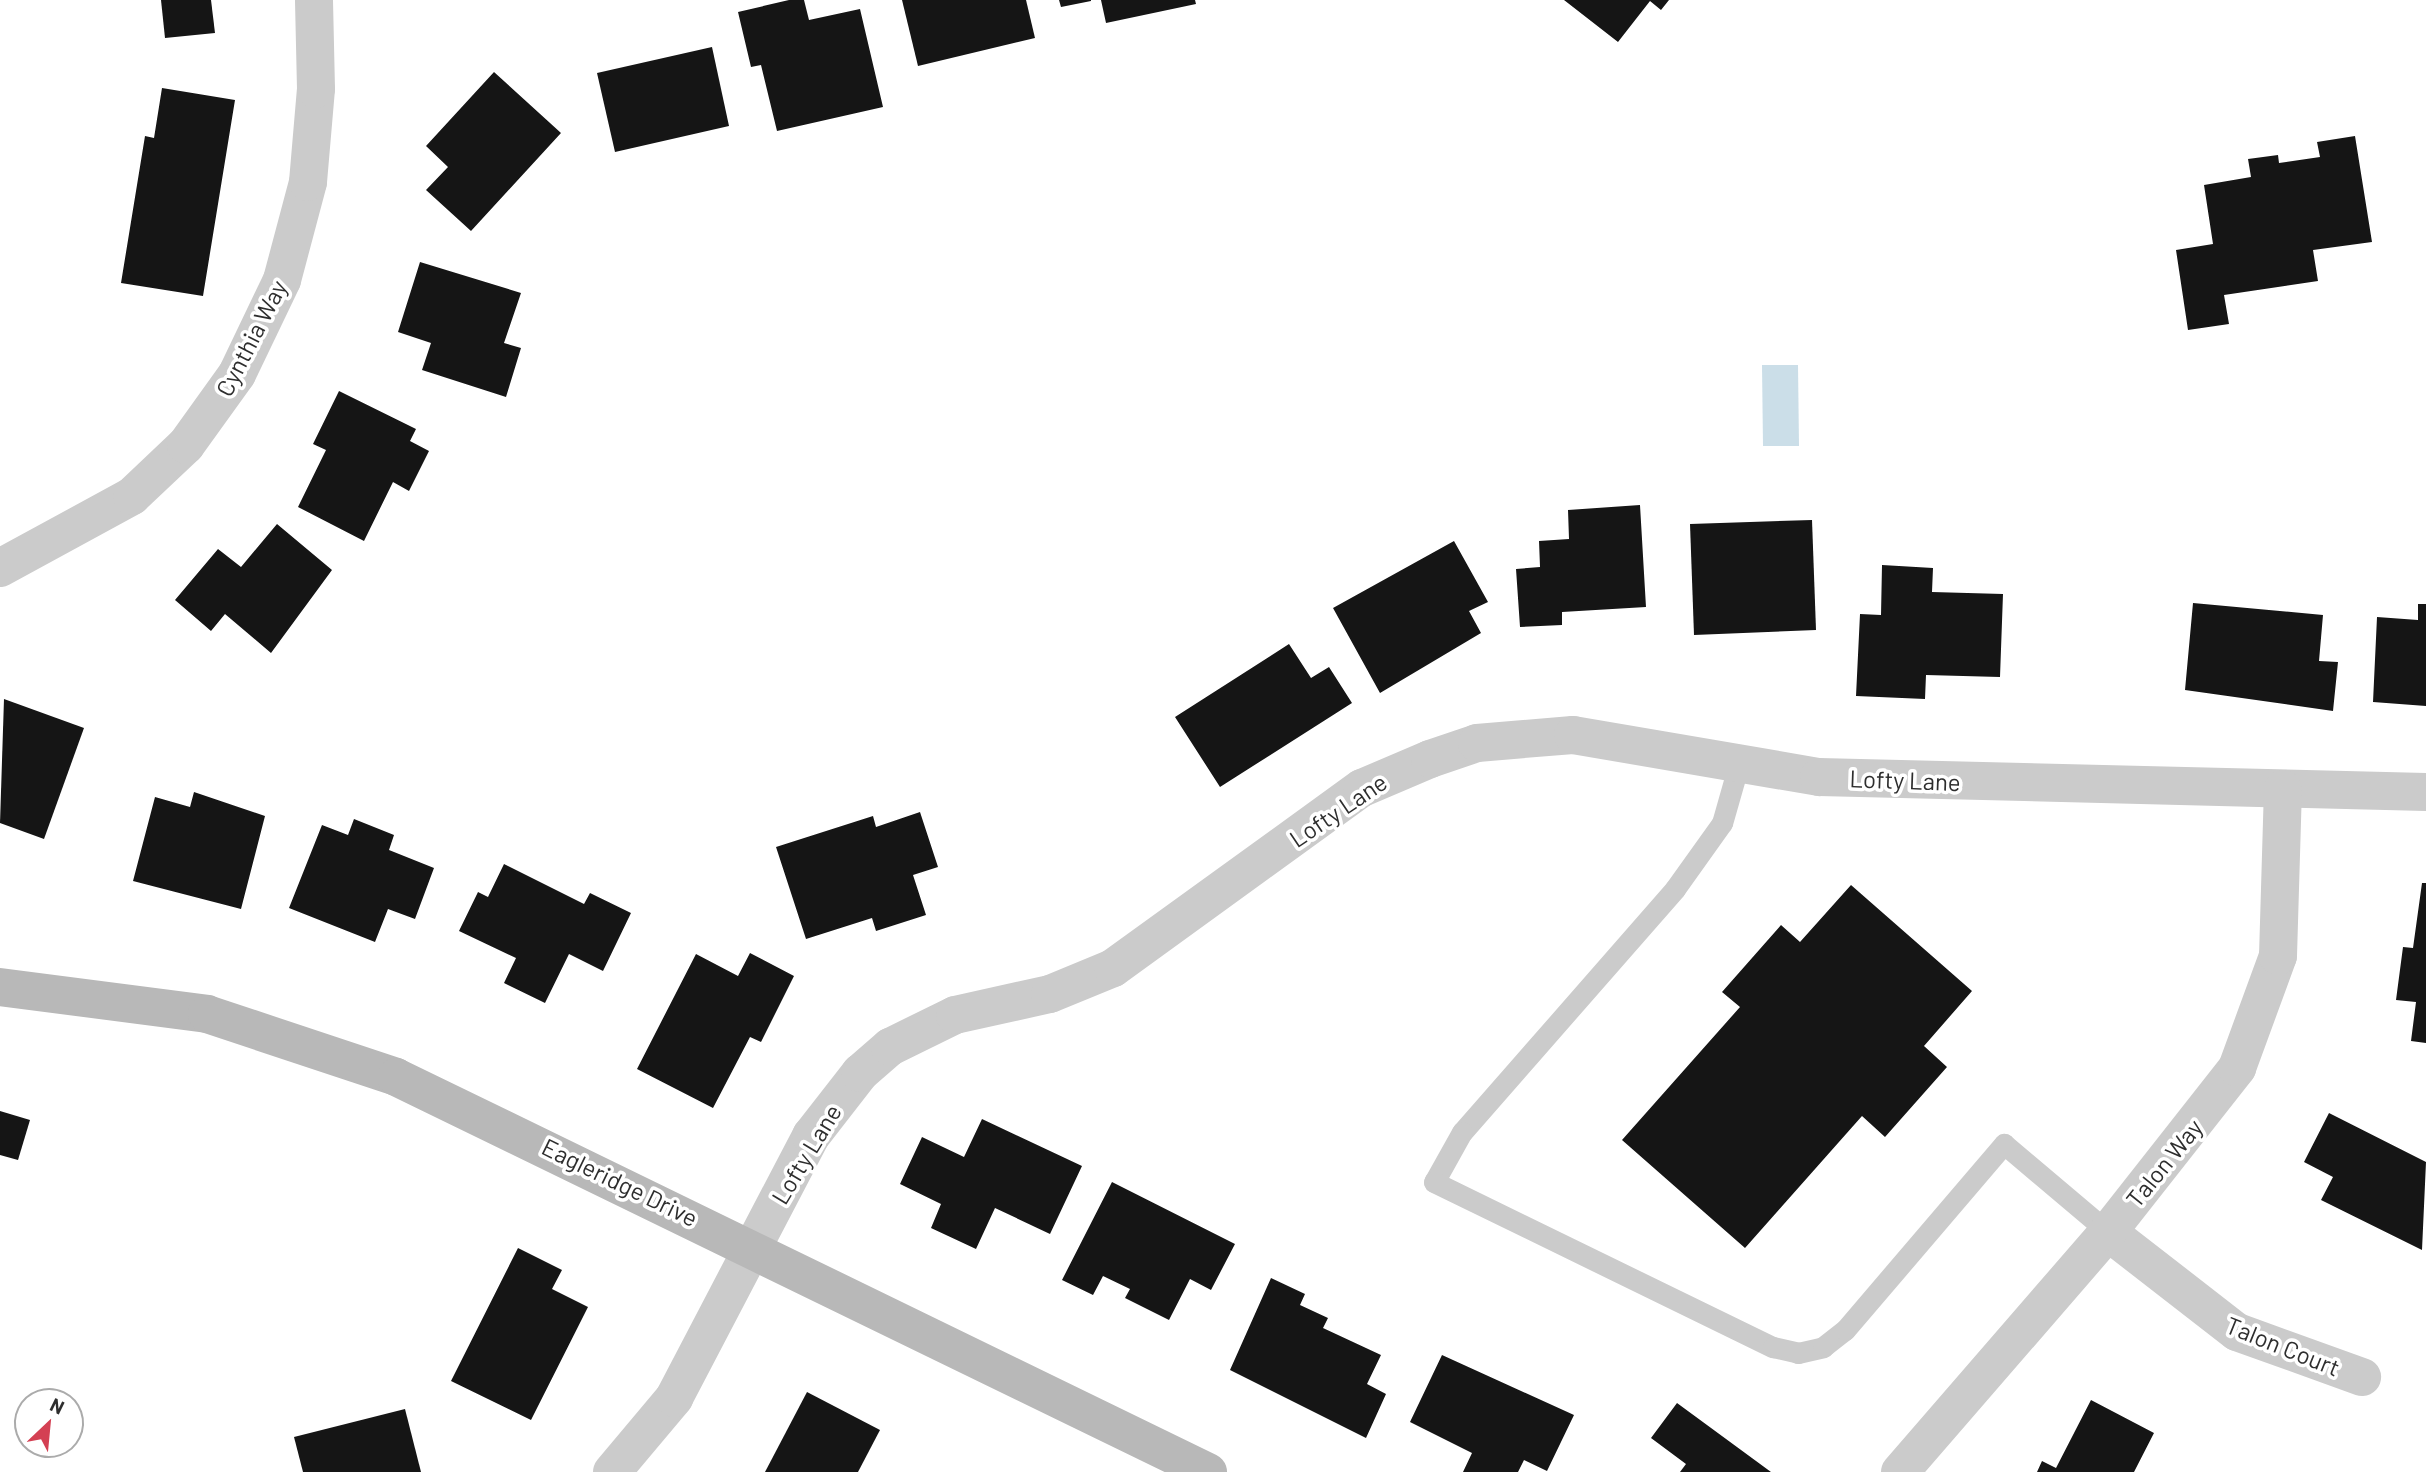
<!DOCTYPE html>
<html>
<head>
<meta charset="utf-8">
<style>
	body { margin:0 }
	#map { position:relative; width:2426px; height:1472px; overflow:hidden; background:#fff; font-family:Barlow,sans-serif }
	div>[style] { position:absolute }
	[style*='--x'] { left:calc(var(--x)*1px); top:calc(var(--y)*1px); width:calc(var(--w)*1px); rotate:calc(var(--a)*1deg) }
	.water>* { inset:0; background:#cbdee8 }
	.building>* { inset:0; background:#151515 }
	.lane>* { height:21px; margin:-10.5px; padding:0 10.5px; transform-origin:10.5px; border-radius:10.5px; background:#cbcbcb }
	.street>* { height:38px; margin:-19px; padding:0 19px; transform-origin:19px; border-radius:19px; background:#cbcbcb }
	.secondary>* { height:38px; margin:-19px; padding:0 19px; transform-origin:19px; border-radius:19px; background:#b8b8b8 }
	span { translate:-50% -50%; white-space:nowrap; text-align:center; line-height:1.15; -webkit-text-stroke:7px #fff; paint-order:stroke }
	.street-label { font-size:24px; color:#2e2e2e }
	.north { position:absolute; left:14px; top:1388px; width:70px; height:70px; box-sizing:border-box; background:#fff; border:2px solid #ababab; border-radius:50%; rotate:26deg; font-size:19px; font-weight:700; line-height:28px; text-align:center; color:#2e2e2e }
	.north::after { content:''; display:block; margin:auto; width:24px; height:32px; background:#d44053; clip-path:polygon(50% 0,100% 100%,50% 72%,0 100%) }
</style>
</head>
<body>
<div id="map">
	<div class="water">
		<div style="clip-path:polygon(1762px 365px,1798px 365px,1799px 446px,1763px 446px)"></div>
	</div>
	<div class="building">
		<div style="clip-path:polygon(161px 0,211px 0,215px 33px,165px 38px)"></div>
		<div style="clip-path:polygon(789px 0,804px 0,809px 20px,860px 9px,883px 107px,777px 131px,761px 65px,751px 67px,738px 12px)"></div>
		<div style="clip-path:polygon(902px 0,1026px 0,1035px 38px,918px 66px)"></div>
		<div style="clip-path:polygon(1059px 0,1091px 0,1091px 1px,1061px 7px)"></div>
		<div style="clip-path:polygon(1101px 0,1195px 0,1196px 4px,1106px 23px)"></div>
		<div style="clip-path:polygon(1564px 0,1669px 0,1661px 10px,1650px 1px,1618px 42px)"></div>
		<div style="clip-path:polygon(712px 47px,729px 126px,615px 152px,597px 73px)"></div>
		<div style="clip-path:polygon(494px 72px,561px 133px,471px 231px,426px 190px,448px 167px,426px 146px)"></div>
		<div style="clip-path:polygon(162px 88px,235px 100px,203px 296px,121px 283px,145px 136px,154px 138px)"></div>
		<div style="clip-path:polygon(2355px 136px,2372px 242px,2313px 250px,2318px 281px,2224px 295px,2229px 324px,2188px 330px,2176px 250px,2213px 244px,2204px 185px,2251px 177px,2248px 159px,2278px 155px,2279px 163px,2320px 157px,2317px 142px)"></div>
		<div style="clip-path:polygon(420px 262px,521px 293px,504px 343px,521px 348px,506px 397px,422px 370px,431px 343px,398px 332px)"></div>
		<div style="clip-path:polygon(339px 391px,416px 429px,410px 441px,429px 451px,409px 491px,393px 482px,364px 541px,298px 507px,326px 450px,313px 444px)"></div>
		<div style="clip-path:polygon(1640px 505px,1646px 607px,1562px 612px,1562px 625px,1520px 627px,1516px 569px,1540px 567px,1539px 541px,1569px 539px,1568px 510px)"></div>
		<div style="clip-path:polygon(1812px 520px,1816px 630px,1694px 635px,1690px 524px)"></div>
		<div style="clip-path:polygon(277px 524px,332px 570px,271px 653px,225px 614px,211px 631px,175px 600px,218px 549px,241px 567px)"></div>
		<div style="clip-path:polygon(1454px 541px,1488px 602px,1469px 611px,1481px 633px,1380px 693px,1333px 608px)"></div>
		<div style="clip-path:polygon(1882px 565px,1933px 568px,1932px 592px,2003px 594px,2000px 677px,1926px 675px,1925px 699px,1856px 696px,1860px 614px,1881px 615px)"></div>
		<div style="clip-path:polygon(2193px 603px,2323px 615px,2319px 661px,2338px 662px,2333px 711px,2185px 690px)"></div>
		<div style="clip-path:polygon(2418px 604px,2426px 604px,2426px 706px,2373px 702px,2377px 617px,2418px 620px)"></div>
		<div style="clip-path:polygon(1289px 644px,1311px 678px,1329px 667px,1352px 703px,1220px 787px,1175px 717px)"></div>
		<div style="clip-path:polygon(4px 699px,84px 728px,44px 839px,0 823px)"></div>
		<div style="clip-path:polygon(194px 792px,265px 816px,241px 909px,133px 881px,155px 797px,190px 807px)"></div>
		<div style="clip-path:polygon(920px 812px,938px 867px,913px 875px,926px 915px,876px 931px,872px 918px,806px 939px,776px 847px,873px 816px,876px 827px)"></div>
		<div style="clip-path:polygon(354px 819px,394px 835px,389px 850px,434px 868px,415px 919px,388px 909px,375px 942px,289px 908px,322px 825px,348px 835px)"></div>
		<div style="clip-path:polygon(504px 864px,584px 904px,590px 893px,631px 913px,603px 971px,569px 954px,545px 1003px,504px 983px,516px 958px,459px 931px,478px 892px,488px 897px)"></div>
		<div style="clip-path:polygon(2422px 883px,2426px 883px,2426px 1043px,2411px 1041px,2416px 1002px,2396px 1000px,2403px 947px,2413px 948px)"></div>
		<div style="clip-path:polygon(1851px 885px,1972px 991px,1924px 1046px,1947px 1067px,1885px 1137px,1862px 1116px,1745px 1248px,1622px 1140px,1740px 1007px,1722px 992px,1781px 925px,1800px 942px)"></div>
		<div style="clip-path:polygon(750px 953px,794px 976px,761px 1042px,750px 1037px,713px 1108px,637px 1069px,696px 954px,738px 976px)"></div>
		<div style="clip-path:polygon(0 1111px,30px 1120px,18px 1160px,0 1155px)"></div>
		<div style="clip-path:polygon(2329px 1113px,2426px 1162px,2422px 1250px,2321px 1200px,2333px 1177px,2304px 1162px)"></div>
		<div style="clip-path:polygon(982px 1119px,1082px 1166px,1050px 1234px,995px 1208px,976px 1249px,931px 1228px,941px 1204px,900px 1184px,922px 1137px,964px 1157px)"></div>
		<div style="clip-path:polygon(1112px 1182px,1235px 1244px,1211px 1290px,1190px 1279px,1169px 1320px,1125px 1298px,1130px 1289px,1103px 1276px,1093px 1295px,1062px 1280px)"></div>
		<div style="clip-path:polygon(518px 1248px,562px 1270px,552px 1289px,588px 1307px,531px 1420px,451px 1381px)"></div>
		<div style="clip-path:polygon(1271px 1278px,1305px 1294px,1300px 1305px,1328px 1318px,1323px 1328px,1381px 1355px,1367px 1384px,1386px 1394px,1366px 1438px,1230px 1370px)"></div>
		<div style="clip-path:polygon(1442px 1355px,1574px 1415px,1547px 1471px,1524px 1460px,1518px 1472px,1463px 1472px,1472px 1453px,1410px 1422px)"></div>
		<div style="clip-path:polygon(807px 1392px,880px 1430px,858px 1472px,765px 1472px)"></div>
		<div style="clip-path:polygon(2091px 1400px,2154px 1433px,2134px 1472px,2037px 1472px,2042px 1461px,2056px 1468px)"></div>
		<div style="clip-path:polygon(1677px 1403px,1771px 1472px,1680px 1472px,1686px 1464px,1651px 1438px)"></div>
		<div style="clip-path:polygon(405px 1409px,421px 1472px,303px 1472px,294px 1437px)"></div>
	</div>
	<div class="lane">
		<div style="--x:1738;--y:767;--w:58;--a:105.9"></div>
		<div style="--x:1722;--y:823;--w:81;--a:125.5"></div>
		<div style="--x:1675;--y:889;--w:323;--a:131.2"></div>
		<div style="--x:1462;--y:1132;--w:57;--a:119.2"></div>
		<div style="--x:1434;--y:1182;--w:377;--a:26"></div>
		<div style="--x:1773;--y:1347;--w:26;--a:13"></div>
		<div style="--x:1798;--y:1353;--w:26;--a:-13"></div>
		<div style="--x:1823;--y:1347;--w:28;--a:-38"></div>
		<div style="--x:1845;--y:1330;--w:245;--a:-49.5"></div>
		<div style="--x:2004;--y:1144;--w:136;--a:40.2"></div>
	</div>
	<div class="street">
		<div style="--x:0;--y:568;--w:150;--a:-28.6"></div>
		<div style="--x:132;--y:496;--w:74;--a:-43.4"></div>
		<div style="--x:186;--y:445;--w:87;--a:-54.3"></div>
		<div style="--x:237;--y:374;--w:104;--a:-64.4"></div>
		<div style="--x:282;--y:280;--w:101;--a:-75.1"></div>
		<div style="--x:308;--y:182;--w:93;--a:-85.1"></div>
		<div style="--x:316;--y:89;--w:89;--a:-91.3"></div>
		<div style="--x:2108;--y:1232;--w:163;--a:37.8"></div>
		<div style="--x:2237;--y:1332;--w:133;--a:19.8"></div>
		<div style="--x:612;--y:1472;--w:97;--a:-50"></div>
		<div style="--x:674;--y:1398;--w:296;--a:-62.4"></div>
		<div style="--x:811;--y:1136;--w:80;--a:-52.1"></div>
		<div style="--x:860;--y:1073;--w:40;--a:-41"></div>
		<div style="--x:890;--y:1047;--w:72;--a:-26.2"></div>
		<div style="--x:955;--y:1015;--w:97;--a:-12.5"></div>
		<div style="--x:1050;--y:994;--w:68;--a:-22.4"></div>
		<div style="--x:1113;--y:968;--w:307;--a:-35.9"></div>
		<div style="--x:1362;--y:788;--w:74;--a:-23.1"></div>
		<div style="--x:1430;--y:759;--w:50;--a:-18.8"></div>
		<div style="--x:1477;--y:743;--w:96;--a:-4.8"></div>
		<div style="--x:1573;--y:735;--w:250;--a:9.7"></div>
		<div style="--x:1819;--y:777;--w:607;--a:1.42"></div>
		<div style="--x:1900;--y:1472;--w:318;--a:-49.1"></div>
		<div style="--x:2108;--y:1232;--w:209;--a:-51.8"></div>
		<div style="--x:2237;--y:1068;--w:119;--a:-69.9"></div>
		<div style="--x:2278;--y:956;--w:167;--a:-88.3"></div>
	</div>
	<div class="secondary">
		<div style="--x:0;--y:987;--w:209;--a:7.4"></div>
		<div style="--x:207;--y:1014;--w:199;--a:18.4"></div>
		<div style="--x:396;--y:1077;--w:903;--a:25.94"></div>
	</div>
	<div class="street-label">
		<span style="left:251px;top:338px;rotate:-63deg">Cynthia Way</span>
		<span style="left:1905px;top:780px;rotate:2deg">Lofty Lane</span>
		<span style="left:1338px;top:810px;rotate:-34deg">Lofty Lane</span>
		<span style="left:806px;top:1154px;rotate:-59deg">Lofty Lane</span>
		<span style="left:2164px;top:1163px;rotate:-51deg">Talon Way</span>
		<span style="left:620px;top:1182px;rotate:26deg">Eagleridge Drive</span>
		<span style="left:2283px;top:1346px;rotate:22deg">Talon Court</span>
	</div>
	<div class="north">N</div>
</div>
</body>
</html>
